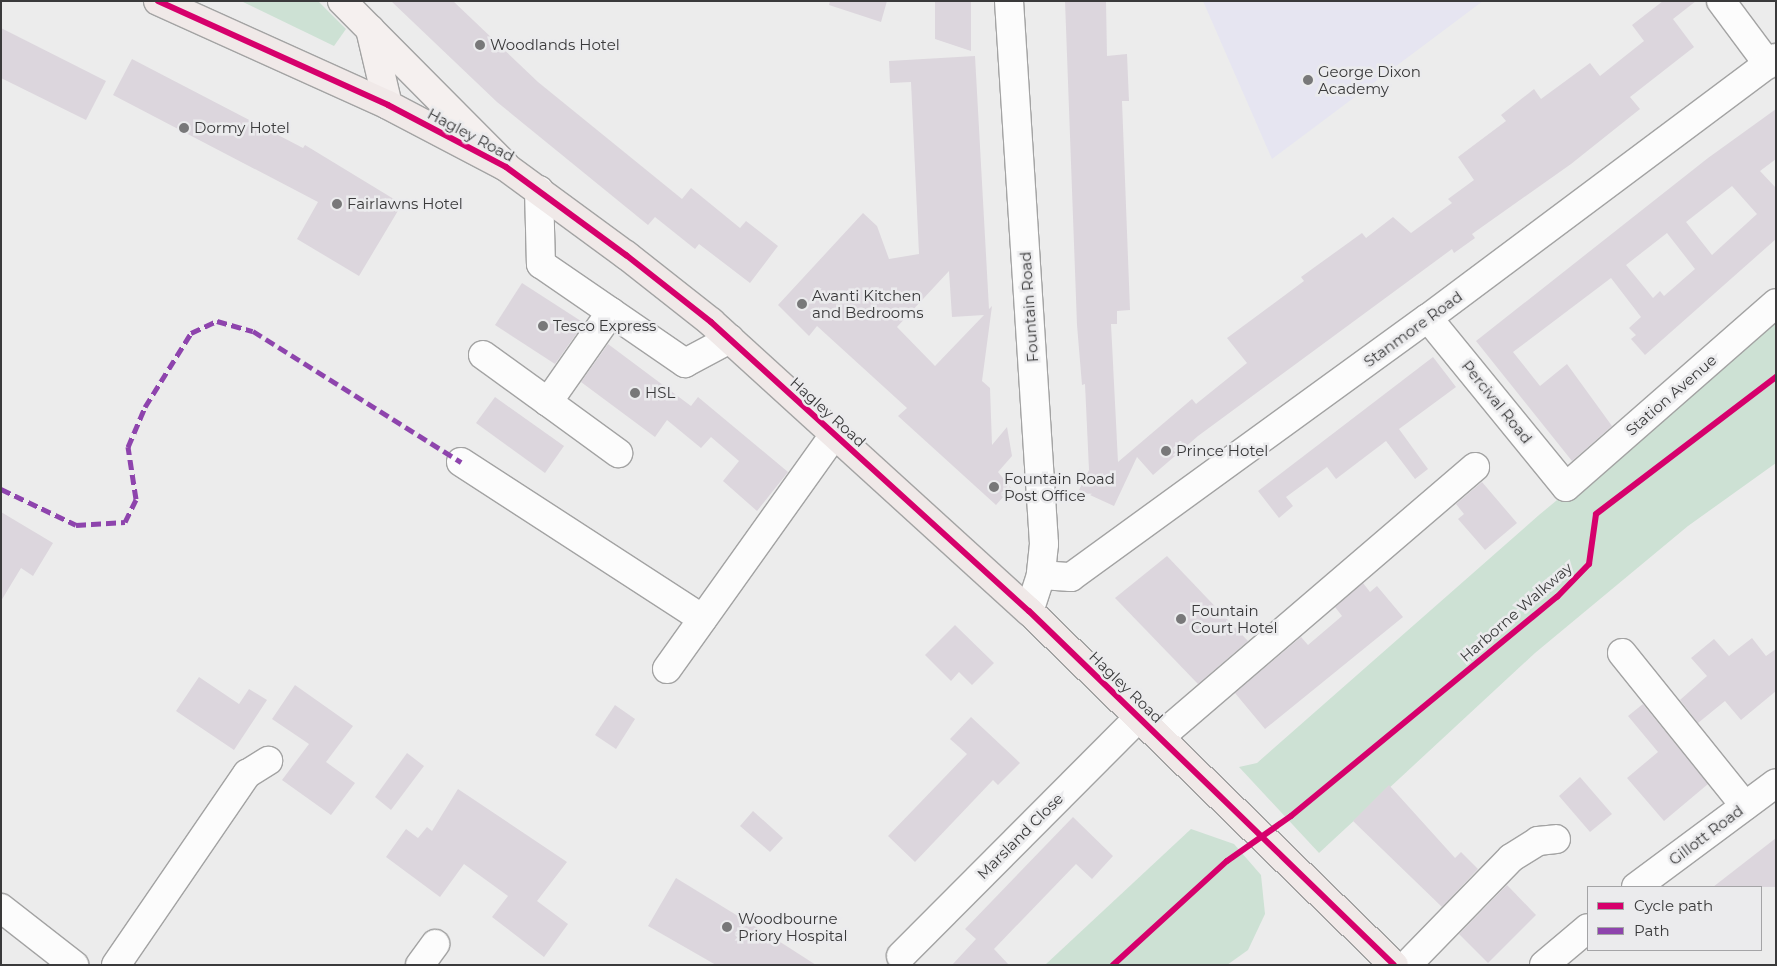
<!DOCTYPE html>
<html>
<head>
<meta charset="utf-8">
<style>
	body { margin:0 }
	#map { position:relative; width:1777px; height:966px; overflow:hidden; background:#ececec; font-family:Montserrat,sans-serif }
	div>[style] { position:absolute }
	[style*='--x'] { left:calc(var(--x)*1px); top:calc(var(--y)*1px); width:calc(var(--w)*1px); rotate:calc(var(--a)*1deg) }
	.education>* { inset:0; background:#e6e5f1 }
	.green>* { inset:0; background:#cde1d4 }
	.building>* { inset:0; background:#dcd6dd }
	.roads { filter:drop-shadow(1px 0 #a3a3a3) drop-shadow(-1px 0 #a3a3a3) drop-shadow(0 1px #a3a3a3) drop-shadow(0 -1px #a3a3a3) }
	.minor>* { height:28px; margin:-14px; padding:0 14px; transform-origin:14px; border-radius:14px; background:#fcfcfc }
	.major>* { height:28px; margin:-14px; padding:0 14px; transform-origin:14px; border-radius:14px; background:#f5f0ef }
	.highway>* { height:28px; margin:-14px; padding:0 14px; transform-origin:14px; border-radius:14px; background:#f0e9e8 }
	.quiet>* { height:5px; margin-top:-2.5px; transform-origin:0; background:repeating-linear-gradient(90deg,#8e44ad 0 10px,transparent 0 15px) }
	.cycleway>* { height:6px; margin:-3px; padding:0 3px; transform-origin:3px; border-radius:3px; background:#d6006c }
	.dots>* { width:14px; height:14px; translate:-50% -50%; box-sizing:border-box; border:2px solid #ebebed; border-radius:50% }
	span { translate:-50% -50%; white-space:nowrap; text-align:center; line-height:1.15; -webkit-text-stroke:5px #ebebed; paint-order:stroke }
	.poi-label { font-size:15px; color:#3a3a3b }
	.left { translate:0 -50%; text-align:left }
	.street-label { font-size:15px; color:#3a3a3b }
	.frame { position:absolute; inset:0; border:2px solid #3a3a3b; pointer-events:none }
	.legend { position:absolute; left:1587px; top:886px; width:175px; height:65px; box-sizing:border-box; background:#ebebed; border:1px solid #a4a4a6; margin:0; padding:6px 9px; list-style:none; font-size:15px; color:#3a3a3b }
	.legend li { display:flex; align-items:center; gap:10px; height:25px }
	.legend b { width:25px; border:1px solid #a4a4a6 }
</style>
</head>
<body>
<div id="map">
	<div class="education">
		<div style="clip-path:polygon(1203px 1px,1483px 1px,1272px 159px)"></div>
	</div>
	<div class="green">
		<div style="clip-path:polygon(241px 1px,318px 1px,346px 29px,334px 46px)"></div>
		<div style="clip-path:polygon(1776px 319px,1776px 463px,1688px 526px,1535px 653px,1319px 853px,1239px 767px,1257px 763px,1539px 515px)"></div>
		<div style="clip-path:polygon(1191px 829px,1234px 844px,1261px 875px,1265px 914px,1248px 950px,1227px 965px,1045px 965px)"></div>
	</div>
	<div class="building">
		<div style="clip-path:polygon(391px 1px,453px 1px,538px 82px,682px 199px,691px 188px,740px 228px,746px 221px,778px 246px,750px 283px,699px 244px,695px 249px,655px 217px,648px 225px,497px 102px)"></div>
		<div style="clip-path:polygon(830px 1px,887px 1px,881px 22px,829px 5px)"></div>
		<div style="clip-path:polygon(935px 1px,971px 1px,971px 51px,935px 39px)"></div>
		<div style="clip-path:polygon(1065px 1px,1106px 1px,1107px 56px,1127px 54px,1129px 101px,1122px 101px,1130px 310px,1117px 311px,1117px 324px,1111px 324px,1118px 462px,1192px 399px,1196px 404px,1247px 363px,1227px 338px,1304px 281px,1301px 277px,1362px 233px,1366px 238px,1393px 217px,1411px 233px,1452px 203px,1448px 199px,1474px 180px,1458px 157px,1506px 121px,1501px 115px,1534px 89px,1541px 99px,1590px 63px,1600px 76px,1644px 41px,1632px 25px,1663px 1px,1696px 1px,1673px 19px,1694px 47px,1630px 97px,1640px 109px,1571px 164px,1472px 234px,1475px 238px,1454px 253px,1452px 249px,1198px 436px,1153px 475px,1137px 457px,1114px 506px,1079px 490px,1089px 470px,1085px 384px,1082px 385px,1077px 325px)"></div>
		<div style="clip-path:polygon(1px 28px,106px 81px,86px 120px,1px 78px)"></div>
		<div style="clip-path:polygon(evenodd,975px 56px,989px 309px,992px 306px,982px 381px,990px 388px,992px 445px,1007px 427px,1012px 456px,998px 472px,1011px 488px,996px 505px,898px 416px,907px 408px,817px 326px,809px 336px,778px 305px,863px 213px,877px 226px,889px 259px,919px 254px,911px 82px,890px 83px,889px 61px,975px 56px,949px 271px,952px 317px,984px 315px,935px 366px,897px 327px,949px 271px)"></div>
		<div style="clip-path:polygon(132px 59px,303px 148px,305px 145px,402px 204px,359px 276px,297px 239px,318px 202px,113px 95px)"></div>
		<div style="clip-path:polygon(evenodd,1776px 109px,1776px 159px,1760px 171px,1776px 188px,1776px 239px,1645px 355px,1631px 339px,1636px 335px,1629px 328px,1641px 317px,1611px 278px,1513px 352px,1540px 386px,1567px 364px,1612px 426px,1572px 461px,1476px 341px,1708px 158px,1776px 109px,1732px 186px,1757px 214px,1712px 255px,1686px 222px,1732px 186px,1776px 109px,1667px 233px,1695px 269px,1664px 296px,1660px 291px,1653px 298px,1626px 265px,1667px 233px)"></div>
		<div style="clip-path:polygon(522px 283px,584px 323px,555px 364px,495px 325px)"></div>
		<div style="clip-path:polygon(608px 344px,691px 406px,698px 397px,788px 472px,757px 511px,723px 481px,739px 461px,711px 437px,701px 448px,667px 420px,655px 437px,581px 382px)"></div>
		<div style="clip-path:polygon(1433px 357px,1456px 387px,1399px 429px,1428px 469px,1415px 479px,1386px 441px,1336px 479px,1327px 467px,1286px 497px,1293px 506px,1279px 518px,1258px 491px)"></div>
		<div style="clip-path:polygon(495px 397px,564px 446px,545px 473px,476px 423px)"></div>
		<div style="clip-path:polygon(1482px 482px,1517px 523px,1485px 550px,1458px 519px,1464px 514px,1456px 504px)"></div>
		<div style="clip-path:polygon(1px 512px,53px 543px,33px 576px,21px 568px,1px 601px)"></div>
		<div style="clip-path:polygon(1167px 556px,1248px 641px,1198px 684px,1115px 598px)"></div>
		<div style="clip-path:polygon(1363px 583px,1370px 592px,1377px 586px,1403px 617px,1265px 729px,1235px 693px,1301px 637px,1308px 645px,1342px 616px,1335px 607px)"></div>
		<div style="clip-path:polygon(955px 625px,994px 663px,972px 685px,959px 672px,951px 681px,925px 655px)"></div>
		<div style="clip-path:polygon(1752px 638px,1766px 656px,1776px 649px,1776px 691px,1741px 720px,1725px 701px,1698px 723px,1680px 700px,1707px 676px,1691px 658px,1714px 639px,1729px 656px)"></div>
		<div style="clip-path:polygon(199px 677px,239px 704px,249px 689px,267px 700px,234px 750px,176px 711px)"></div>
		<div style="clip-path:polygon(295px 685px,353px 726px,326px 762px,355px 783px,331px 815px,282px 780px,309px 744px,272px 719px)"></div>
		<div style="clip-path:polygon(1643px 704px,1708px 784px,1664px 821px,1627px 778px,1658px 752px,1628px 716px)"></div>
		<div style="clip-path:polygon(615px 705px,635px 719px,616px 749px,595px 735px)"></div>
		<div style="clip-path:polygon(971px 717px,1020px 763px,998px 785px,993px 780px,915px 862px,888px 836px,967px 754px,950px 739px)"></div>
		<div style="clip-path:polygon(407px 753px,424px 766px,391px 810px,375px 797px)"></div>
		<div style="clip-path:polygon(1580px 777px,1612px 814px,1590px 832px,1559px 796px)"></div>
		<div style="clip-path:polygon(1389px 785px,1455px 858px,1461px 852px,1478px 869px,1442px 907px,1353px 821px)"></div>
		<div style="clip-path:polygon(458px 789px,567px 862px,537px 901px,568px 924px,544px 957px,492px 917px,508px 896px,464px 864px,440px 897px,386px 857px,406px 829px,418px 838px,427px 827px,432px 831px)"></div>
		<div style="clip-path:polygon(753px 811px,783px 838px,770px 852px,740px 826px)"></div>
		<div style="clip-path:polygon(1073px 817px,1113px 856px,1092px 879px,1076px 864px,994px 949px,1009px 965px,952px 965px,976px 939px,965px 929px)"></div>
		<div style="clip-path:polygon(1776px 838px,1776px 887px,1713px 887px)"></div>
		<div style="clip-path:polygon(676px 878px,774px 938px,816px 965px,716px 965px,648px 926px)"></div>
		<div style="clip-path:polygon(1507px 885px,1536px 915px,1488px 963px,1459px 934px)"></div>
	</div>
	<div class="roads">
		<div class="minor">
			<div style="--x:1009;--y:1;--w:544;--a:86.31"></div>
			<div style="--x:1044;--y:544;--w:31;--a:96"></div>
			<div style="--x:1041;--y:575;--w:38;--a:108"></div>
			<div style="--x:1721;--y:1;--w:79;--a:53.3"></div>
			<div style="--x:539;--y:190;--w:74;--a:88.5"></div>
			<div style="--x:541;--y:264;--w:175;--a:34.5"></div>
			<div style="--x:685;--y:363;--w:51;--a:-28.1"></div>
			<div style="--x:1428;--y:318;--w:218;--a:50.8"></div>
			<div style="--x:1566;--y:487;--w:279;--a:-41.2"></div>
			<div style="--x:483;--y:355;--w:80;--a:35.9"></div>
			<div style="--x:548;--y:402;--w:110;--a:-55"></div>
			<div style="--x:548;--y:402;--w:87;--a:36.1"></div>
			<div style="--x:461;--y:462;--w:288;--a:33"></div>
			<div style="--x:1041;--y:575;--w:30;--a:4"></div>
			<div style="--x:1071;--y:577;--w:441;--a:-36"></div>
			<div style="--x:1428;--y:318;--w:434;--a:-36.8"></div>
			<div style="--x:1622;--y:653;--w:196;--a:51.2"></div>
			<div style="--x:667;--y:669;--w:287;--a:-54.5"></div>
			<div style="--x:1160;--y:737;--w:415;--a:-40.6"></div>
			<div style="--x:1636;--y:887;--w:174;--a:-36.6"></div>
			<div style="--x:1;--y:908;--w:93;--a:38"></div>
			<div style="--x:901;--y:956;--w:337;--a:-45.1"></div>
			<div style="--x:116;--y:965;--w:232;--a:-55.6"></div>
			<div style="--x:247;--y:774;--w:25;--a:-32"></div>
			<div style="--x:420;--y:965;--w:26;--a:-54"></div>
			<div style="--x:1407;--y:965;--w:149;--a:-45.8"></div>
			<div style="--x:1511;--y:858;--w:32;--a:-32"></div>
			<div style="--x:1538;--y:841;--w:18;--a:-6"></div>
			<div style="--x:1544;--y:965;--w:57;--a:-40.1"></div>
		</div>
		<div class="major">
			<div style="--x:342;--y:1;--w:231;--a:45.2"></div>
			<div style="--x:370;--y:29;--w:78;--a:76.7"></div>
		</div>
		<div class="highway">
			<div style="--x:158;--y:1;--w:252;--a:24.3"></div>
			<div style="--x:388;--y:105;--w:133;--a:27.7"></div>
			<div style="--x:506;--y:167;--w:149;--a:36.3"></div>
			<div style="--x:626;--y:255;--w:108;--a:38.2"></div>
			<div style="--x:711;--y:322;--w:430;--a:42.3"></div>
			<div style="--x:1029;--y:611;--w:508;--a:44.12"></div>
		</div>
	</div>
	<div class="quiet">
		<div style="--x:1;--y:489;--w:83;--a:25.6"></div>
		<div style="--x:76;--y:525;--w:49;--a:-3.5"></div>
		<div style="--x:125;--y:522;--w:25;--a:-64"></div>
		<div style="--x:136;--y:499;--w:53;--a:-98.7"></div>
		<div style="--x:128;--y:447;--w:43;--a:-67"></div>
		<div style="--x:145;--y:407;--w:87;--a:-58.1"></div>
		<div style="--x:191;--y:333;--w:29;--a:-25"></div>
		<div style="--x:217;--y:321;--w:37;--a:16"></div>
		<div style="--x:253;--y:331;--w:246;--a:32.2"></div>
	</div>
	<div class="cycleway">
		<div style="--x:158;--y:1;--w:252;--a:24.3"></div>
		<div style="--x:388;--y:105;--w:133;--a:27.7"></div>
		<div style="--x:506;--y:167;--w:149;--a:36.3"></div>
		<div style="--x:626;--y:255;--w:108;--a:38.2"></div>
		<div style="--x:711;--y:322;--w:430;--a:42.3"></div>
		<div style="--x:1029;--y:611;--w:508;--a:44.12"></div>
		<div style="--x:1113;--y:965;--w:154;--a:-42.4"></div>
		<div style="--x:1227;--y:861;--w:78;--a:-35.1"></div>
		<div style="--x:1291;--y:816;--w:345;--a:-39.5"></div>
		<div style="--x:1557;--y:597;--w:46;--a:-45.9"></div>
		<div style="--x:1589;--y:564;--w:50;--a:-82"></div>
		<div style="--x:1596;--y:514;--w:226;--a:-37.3"></div>
	</div>
	<div class="dots">
		<div style="left:480px;top:45px;background:#787879"></div>
		<div style="left:1308px;top:80px;background:#787879"></div>
		<div style="left:184px;top:128px;background:#787879"></div>
		<div style="left:337px;top:204px;background:#787879"></div>
		<div style="left:802px;top:304px;background:#787879"></div>
		<div style="left:543px;top:326px;background:#787879"></div>
		<div style="left:635px;top:393px;background:#787879"></div>
		<div style="left:1166px;top:451px;background:#787879"></div>
		<div style="left:994px;top:487px;background:#787879"></div>
		<div style="left:1181px;top:619px;background:#787879"></div>
		<div style="left:727px;top:927px;background:#787879"></div>
	</div>
	<div class="poi-label">
		<span class="left" style="left:490px;top:45px">Woodlands Hotel</span>
		<span class="left" style="left:1318px;top:80px">George Dixon<br>Academy</span>
		<span class="left" style="left:194px;top:128px">Dormy Hotel</span>
		<span class="left" style="left:347px;top:204px">Fairlawns Hotel</span>
		<span class="left" style="left:812px;top:304px">Avanti Kitchen<br>and Bedrooms</span>
		<span class="left" style="left:553px;top:326px">Tesco Express</span>
		<span class="left" style="left:645px;top:393px">HSL</span>
		<span class="left" style="left:1176px;top:451px">Prince Hotel</span>
		<span class="left" style="left:1004px;top:487px">Fountain Road<br>Post Office</span>
		<span class="left" style="left:1191px;top:619px">Fountain<br>Court Hotel</span>
		<span class="left" style="left:738px;top:927px">Woodbourne<br>Priory Hospital</span>
	</div>
	<div class="street-label">
		<span style="left:471px;top:135px;rotate:28deg">Hagley Road</span>
		<span style="left:1029px;top:307px;rotate:-94deg">Fountain Road</span>
		<span style="left:1413px;top:329px;rotate:-36deg">Stanmore Road</span>
		<span style="left:1671px;top:395px;rotate:-41deg">Station Avenue</span>
		<span style="left:1497px;top:402px;rotate:51deg">Percival Road</span>
		<span style="left:828px;top:412px;rotate:42deg">Hagley Road</span>
		<span style="left:1516px;top:612px;rotate:-41deg">Harborne Walkway</span>
		<span style="left:1126px;top:687px;rotate:44deg">Hagley Road</span>
		<span style="left:1706px;top:835px;rotate:-37deg">Gillott Road</span>
		<span style="left:1020px;top:836px;rotate:-45deg">Marsland Close</span>
	</div>
	<div class="frame"></div>
	<ul class="legend">
	<li><b style="height:6px;background:#d6006c"></b>Cycle path</li>
	<li><b style="height:6px;background:#8e44ad"></b>Path</li>
	</ul>
</div>
</body>
</html>
